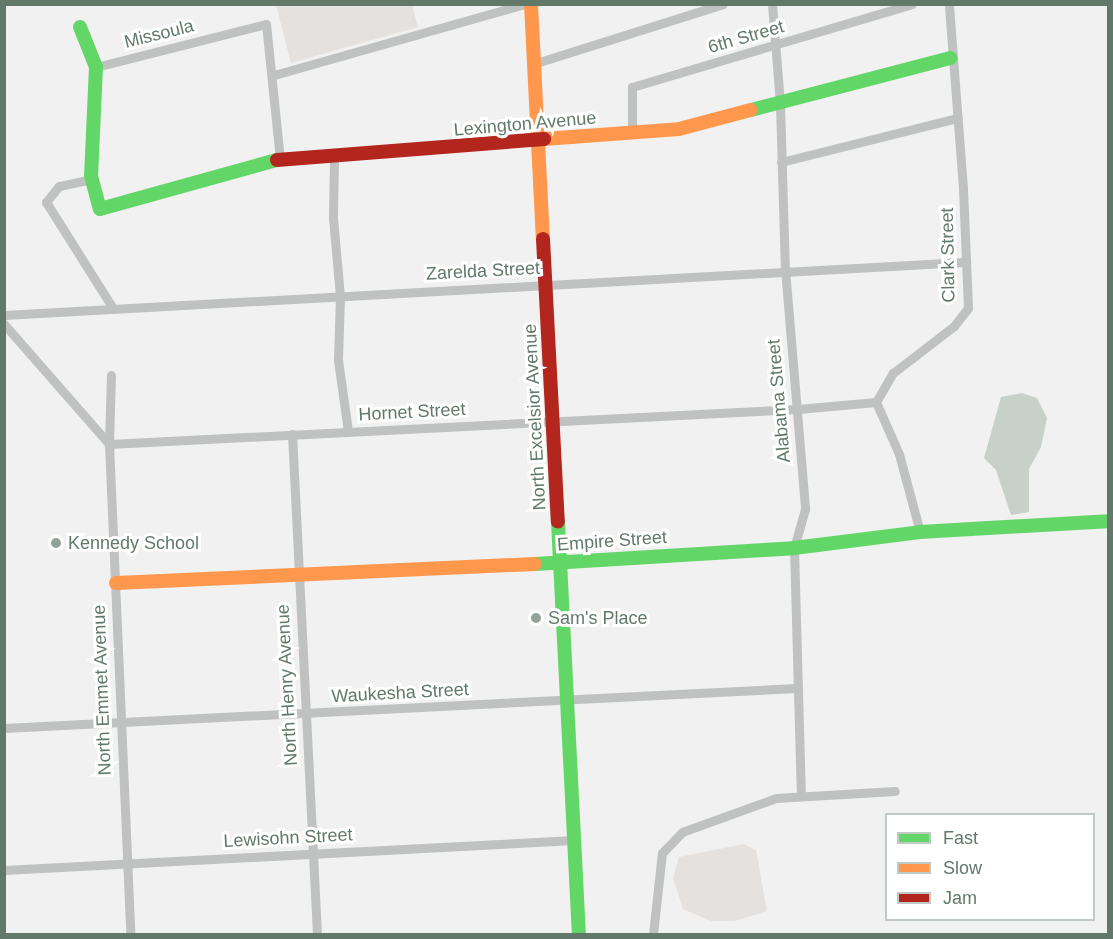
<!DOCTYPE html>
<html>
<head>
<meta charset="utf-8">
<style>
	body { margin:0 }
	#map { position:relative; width:1113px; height:939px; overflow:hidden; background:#f2f1f1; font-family:Helvetica,sans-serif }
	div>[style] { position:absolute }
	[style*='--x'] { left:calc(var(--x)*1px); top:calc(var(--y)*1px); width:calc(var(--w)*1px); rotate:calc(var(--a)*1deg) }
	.green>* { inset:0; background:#e4e1df }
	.water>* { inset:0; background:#c7d1c9 }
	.street>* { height:9px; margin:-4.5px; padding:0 4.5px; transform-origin:4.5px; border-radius:4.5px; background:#c0c1c1 }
	.fast>* { height:14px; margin:-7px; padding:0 7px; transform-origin:7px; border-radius:7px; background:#63d668 }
	.slow>* { height:14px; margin:-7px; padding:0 7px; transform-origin:7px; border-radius:7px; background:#ff974d }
	.jam>* { height:14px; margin:-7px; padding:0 7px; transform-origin:7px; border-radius:7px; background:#b3261e }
	.dots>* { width:16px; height:16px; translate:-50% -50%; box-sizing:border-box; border:3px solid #fff; border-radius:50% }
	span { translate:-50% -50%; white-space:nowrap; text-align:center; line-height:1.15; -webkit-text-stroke:6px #fff; paint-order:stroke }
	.street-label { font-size:18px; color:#62796a }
	.poi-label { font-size:18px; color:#62796a }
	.left { translate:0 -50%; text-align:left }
	.frame { position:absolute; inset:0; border:6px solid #62796a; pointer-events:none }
	.legend { position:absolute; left:885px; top:813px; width:210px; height:108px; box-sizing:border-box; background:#fff; border:2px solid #c0c9c3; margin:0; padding:8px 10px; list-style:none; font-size:18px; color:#62796a }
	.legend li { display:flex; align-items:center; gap:12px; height:30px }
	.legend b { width:30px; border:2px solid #c0c9c3 }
</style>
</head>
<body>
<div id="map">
	<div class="green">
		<div style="clip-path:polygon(276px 5px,412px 5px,418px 27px,291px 63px)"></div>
		<div style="clip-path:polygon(744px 844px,756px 850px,767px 911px,735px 921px,711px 921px,683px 909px,673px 878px,679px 857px)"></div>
	</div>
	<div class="water">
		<div style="clip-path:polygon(1022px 393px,1037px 398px,1047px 418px,1041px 447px,1029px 469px,1029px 512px,1011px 515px,996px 470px,984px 458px,1001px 397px)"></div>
	</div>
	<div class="street">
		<div style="--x:772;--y:4;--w:100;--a:85.4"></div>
		<div style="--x:780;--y:104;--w:165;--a:88.3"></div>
		<div style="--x:785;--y:269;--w:241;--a:85.2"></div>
		<div style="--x:805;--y:509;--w:41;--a:105.8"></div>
		<div style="--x:794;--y:548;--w:245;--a:88.4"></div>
		<div style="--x:533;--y:64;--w:199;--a:-17.5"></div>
		<div style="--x:96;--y:67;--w:175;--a:-14.2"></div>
		<div style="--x:266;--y:24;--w:136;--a:84.1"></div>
		<div style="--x:274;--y:75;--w:261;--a:-15.8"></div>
		<div style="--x:632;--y:133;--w:46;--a:-90"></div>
		<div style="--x:632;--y:87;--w:292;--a:-16.5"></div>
		<div style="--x:334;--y:158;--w:60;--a:91"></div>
		<div style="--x:333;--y:218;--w:78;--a:84.9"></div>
		<div style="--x:340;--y:296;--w:64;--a:91.8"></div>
		<div style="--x:338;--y:360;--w:72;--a:82"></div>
		<div style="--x:781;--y:162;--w:182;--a:-14"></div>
		<div style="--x:92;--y:179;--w:34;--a:168"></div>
		<div style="--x:59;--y:186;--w:21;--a:129"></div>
		<div style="--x:46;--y:202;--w:124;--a:57.8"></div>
		<div style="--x:4;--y:315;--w:961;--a:-3.16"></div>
		<div style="--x:4;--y:324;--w:159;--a:48.8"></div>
		<div style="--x:109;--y:444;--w:690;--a:-2.91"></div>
		<div style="--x:798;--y:409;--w:78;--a:-5.1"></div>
		<div style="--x:111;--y:375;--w:69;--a:91.7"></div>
		<div style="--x:109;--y:444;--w:490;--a:87.5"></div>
		<div style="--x:292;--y:434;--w:501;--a:87.14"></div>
		<div style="--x:920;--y:532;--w:81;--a:-105.1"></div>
		<div style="--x:899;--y:454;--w:57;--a:-113.9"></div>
		<div style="--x:876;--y:402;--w:34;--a:-60"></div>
		<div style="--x:893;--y:373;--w:77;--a:-37.6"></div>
		<div style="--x:954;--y:326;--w:23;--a:-52"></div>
		<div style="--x:968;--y:308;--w:120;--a:-92.4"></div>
		<div style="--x:963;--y:188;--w:185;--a:-94.4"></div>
		<div style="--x:4;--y:728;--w:793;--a:-2.89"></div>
		<div style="--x:4;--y:870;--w:571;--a:-3.01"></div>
		<div style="--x:653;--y:934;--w:81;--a:-83.7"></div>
		<div style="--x:662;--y:853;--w:29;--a:-46"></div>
		<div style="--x:682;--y:832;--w:100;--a:-19.9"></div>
		<div style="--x:776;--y:798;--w:119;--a:-3.4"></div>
	</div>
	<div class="fast">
		<div style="--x:80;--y:27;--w:43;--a:68.2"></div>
		<div style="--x:96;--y:67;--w:109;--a:92.6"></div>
		<div style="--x:91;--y:176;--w:34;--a:75"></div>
		<div style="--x:100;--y:209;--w:184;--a:-15.5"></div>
		<div style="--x:751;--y:110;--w:206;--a:-14.6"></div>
		<div style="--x:558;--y:522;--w:413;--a:87.1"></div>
		<div style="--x:535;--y:564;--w:259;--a:-3.5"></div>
		<div style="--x:794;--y:548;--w:127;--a:-7.2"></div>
		<div style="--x:920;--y:532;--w:188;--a:-3.3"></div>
	</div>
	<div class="slow">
		<div style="--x:531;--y:4;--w:235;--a:87.1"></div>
		<div style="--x:544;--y:139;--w:135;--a:-4.2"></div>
		<div style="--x:679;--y:129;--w:74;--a:-14.8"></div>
		<div style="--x:116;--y:583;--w:419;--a:-2.6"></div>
	</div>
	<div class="jam">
		<div style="--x:277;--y:160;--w:268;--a:-4.5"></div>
		<div style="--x:543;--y:239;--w:283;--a:87"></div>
	</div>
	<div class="dots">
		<div style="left:56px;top:543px;background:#94a399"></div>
		<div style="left:536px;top:618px;background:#94a399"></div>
	</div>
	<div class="street-label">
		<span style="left:159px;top:34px;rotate:-14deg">Missoula</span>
		<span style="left:746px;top:37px;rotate:-16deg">6th Street</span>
		<span style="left:525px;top:124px;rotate:-5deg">Lexington Avenue</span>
		<span style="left:948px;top:255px;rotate:-91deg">Clark Street</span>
		<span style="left:483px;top:271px;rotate:-3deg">Zarelda Street</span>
		<span style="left:779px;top:401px;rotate:-95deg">Alabama Street</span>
		<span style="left:412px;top:412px;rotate:-3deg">Hornet Street</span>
		<span style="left:535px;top:417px;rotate:-93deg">North Excelsior Avenue</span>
		<span style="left:612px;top:541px;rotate:-4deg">Empire Street</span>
		<span style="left:287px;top:685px;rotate:-93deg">North Henry Avenue</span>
		<span style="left:102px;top:690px;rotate:-92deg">North Emmet Avenue</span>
		<span style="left:400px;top:693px;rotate:-3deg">Waukesha Street</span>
		<span style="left:288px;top:838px;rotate:-3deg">Lewisohn Street</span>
	</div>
	<div class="poi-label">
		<span class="left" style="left:68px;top:543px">Kennedy School</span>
		<span class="left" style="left:548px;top:618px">Sam's Place</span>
	</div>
	<div class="frame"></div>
	<ul class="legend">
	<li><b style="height:8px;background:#63d668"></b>Fast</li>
	<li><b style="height:8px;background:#ff974d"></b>Slow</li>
	<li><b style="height:8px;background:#b3261e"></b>Jam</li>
	</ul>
</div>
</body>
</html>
